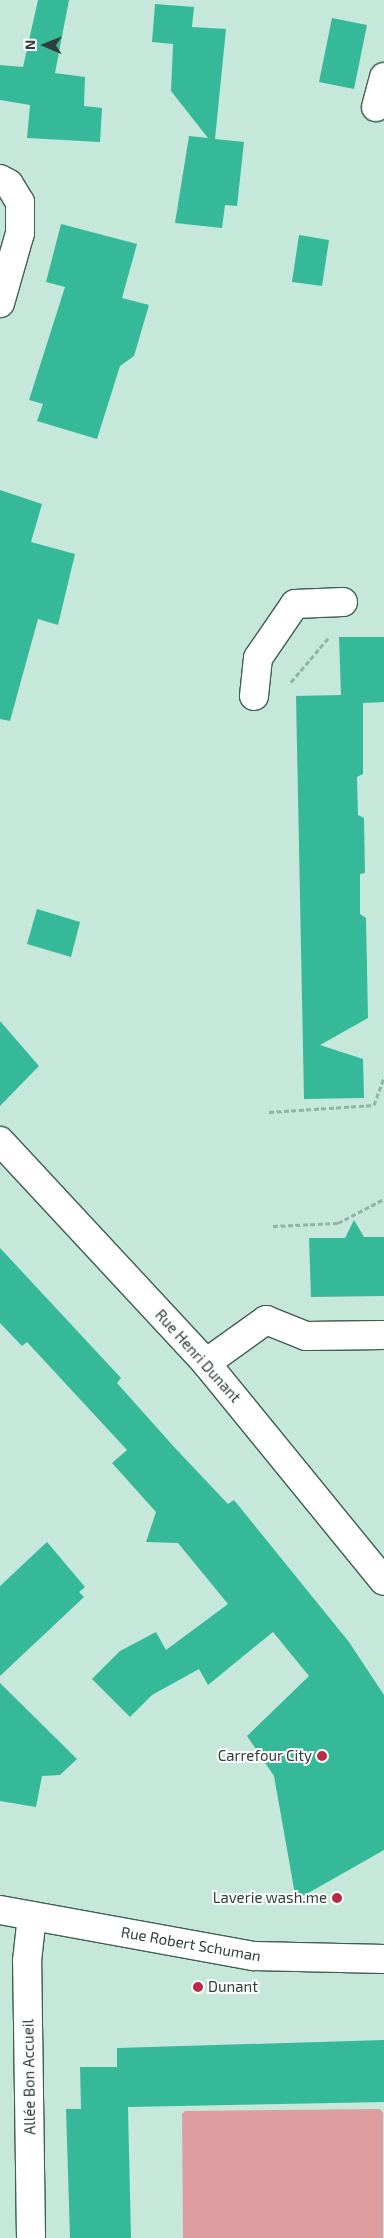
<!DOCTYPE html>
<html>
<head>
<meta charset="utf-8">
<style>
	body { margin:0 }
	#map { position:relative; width:384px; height:2238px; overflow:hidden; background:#c5e8db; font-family:"Exo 2",sans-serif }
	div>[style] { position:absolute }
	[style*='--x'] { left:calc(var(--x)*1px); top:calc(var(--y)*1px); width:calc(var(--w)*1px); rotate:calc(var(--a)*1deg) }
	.green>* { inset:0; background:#de9da0 }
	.building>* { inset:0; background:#36b998 }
	.path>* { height:3px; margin-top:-1.5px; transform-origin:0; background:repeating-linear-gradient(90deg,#96b2a8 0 5px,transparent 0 7.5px) }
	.roads { filter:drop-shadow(1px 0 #405e54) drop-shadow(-1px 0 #405e54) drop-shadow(0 1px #405e54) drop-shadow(0 -1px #405e54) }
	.minor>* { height:28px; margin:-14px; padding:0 14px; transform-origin:14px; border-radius:14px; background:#fff }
	.dots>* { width:14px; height:14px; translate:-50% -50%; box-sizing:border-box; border:2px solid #fff; border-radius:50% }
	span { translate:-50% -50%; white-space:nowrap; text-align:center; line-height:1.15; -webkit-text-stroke:4px #fff; paint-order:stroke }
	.street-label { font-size:15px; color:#313f3a }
	.poi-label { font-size:15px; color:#313f3a }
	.right { translate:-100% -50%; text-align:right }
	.left { translate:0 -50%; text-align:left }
	.north { position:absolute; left:20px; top:20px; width:50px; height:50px; -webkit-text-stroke:4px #fff; paint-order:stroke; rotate:271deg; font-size:14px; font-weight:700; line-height:20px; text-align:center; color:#313f3a }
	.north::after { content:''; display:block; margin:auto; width:18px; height:22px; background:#313f3a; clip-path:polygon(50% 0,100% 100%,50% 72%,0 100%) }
</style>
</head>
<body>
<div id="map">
	<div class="green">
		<div style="clip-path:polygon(380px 2109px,383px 2113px,383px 2238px,183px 2238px,182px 2114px,185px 2111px)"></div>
	</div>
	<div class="building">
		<div style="clip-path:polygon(38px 0,69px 0,55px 73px,85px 77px,84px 106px,102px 108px,100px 142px,27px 138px,30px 105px,0 100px,0 65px,23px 67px)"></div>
		<div style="clip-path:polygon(155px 4px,194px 7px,192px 27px,226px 29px,215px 139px,244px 142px,237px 206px,225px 205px,222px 228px,175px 223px,189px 136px,208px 138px,171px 91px,173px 44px,152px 42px)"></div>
		<div style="clip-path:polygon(332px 18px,367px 25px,354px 89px,319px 82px)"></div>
		<div style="clip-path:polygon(61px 224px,137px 244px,122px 298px,149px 305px,134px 356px,120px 366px,97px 439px,37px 421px,43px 404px,29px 400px,65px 287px,46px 282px)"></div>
		<div style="clip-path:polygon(299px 235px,329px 240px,322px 286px,292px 282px)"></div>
		<div style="clip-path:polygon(0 490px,42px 504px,31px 542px,75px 554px,58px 625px,38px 619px,10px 721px,0 719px)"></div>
		<div style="clip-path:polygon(339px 637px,384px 637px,384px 702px,363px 703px,363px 774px,357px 777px,358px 815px,364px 818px,365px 873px,360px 874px,360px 914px,366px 918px,368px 1018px,320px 1045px,363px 1059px,364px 1098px,304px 1099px,296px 696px,341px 695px)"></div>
		<div style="clip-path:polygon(37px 909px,80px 922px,71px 957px,27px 944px)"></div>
		<div style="clip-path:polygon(0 1021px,39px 1066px,0 1106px)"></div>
		<div style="clip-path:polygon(354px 1220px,364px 1237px,384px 1237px,384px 1296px,311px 1297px,309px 1238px,345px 1238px)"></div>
		<div style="clip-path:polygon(0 1248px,121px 1378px,117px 1383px,175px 1448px,228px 1504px,234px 1500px,349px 1642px,384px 1695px,384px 1850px,296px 1900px,274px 1776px,247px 1736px,309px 1676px,273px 1632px,208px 1685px,199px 1669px,152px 1695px,130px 1717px,92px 1679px,120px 1651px,156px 1632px,166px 1650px,228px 1604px,178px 1543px,146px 1542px,156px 1512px,112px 1463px,127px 1450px,27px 1342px,22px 1346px,0 1323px)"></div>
		<div style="clip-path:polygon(47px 1542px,85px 1587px,79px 1592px,84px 1597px,0 1676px,0 1586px)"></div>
		<div style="clip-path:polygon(0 1683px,77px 1759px,60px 1775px,42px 1776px,36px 1807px,0 1801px)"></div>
		<div style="clip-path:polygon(384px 2040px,384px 2102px,128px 2107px,131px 2238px,70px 2238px,66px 2109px,81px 2109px,80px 2067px,117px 2067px,117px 2048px)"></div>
	</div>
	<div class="path">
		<div style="--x:291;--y:682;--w:59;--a:-49.8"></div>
		<div style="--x:269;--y:1112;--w:105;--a:-3.8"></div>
		<div style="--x:374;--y:1105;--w:30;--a:-70"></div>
		<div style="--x:273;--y:1226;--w:65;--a:-2.6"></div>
		<div style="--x:338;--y:1223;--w:52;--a:-27.6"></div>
	</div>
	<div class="roads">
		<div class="minor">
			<div style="--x:376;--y:107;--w:31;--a:-75"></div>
			<div style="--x:0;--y:179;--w:10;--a:29"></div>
			<div style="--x:9;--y:184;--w:21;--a:59"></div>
			<div style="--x:20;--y:202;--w:31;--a:90"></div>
			<div style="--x:20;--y:233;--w:73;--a:105.9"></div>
			<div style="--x:254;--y:696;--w:38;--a:-84"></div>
			<div style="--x:258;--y:658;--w:65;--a:-55.6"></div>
			<div style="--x:295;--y:604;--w:48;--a:-2.4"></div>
			<div style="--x:0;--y:1141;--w:303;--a:47.1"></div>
			<div style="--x:206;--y:1363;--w:281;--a:50.8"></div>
			<div style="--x:206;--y:1363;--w:74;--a:-35.6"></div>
			<div style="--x:266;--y:1320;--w:43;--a:21.8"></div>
			<div style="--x:306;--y:1336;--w:78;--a:-0.7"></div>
			<div style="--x:0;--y:1910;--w:258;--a:10.3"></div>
			<div style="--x:254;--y:1956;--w:130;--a:1.3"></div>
			<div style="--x:31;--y:2238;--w:277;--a:-90.8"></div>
			<div style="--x:27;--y:1961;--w:45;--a:-83.7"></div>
		</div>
	</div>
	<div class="dots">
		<div style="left:322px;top:1756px;background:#bb2a45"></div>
		<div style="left:337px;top:1898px;background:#bb2a45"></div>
		<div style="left:198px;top:1987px;background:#bb2a45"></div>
	</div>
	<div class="street-label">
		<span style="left:198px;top:1356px;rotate:48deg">Rue Henri Dunant</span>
		<span style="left:191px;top:1944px;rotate:10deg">Rue Robert Schuman</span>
		<span style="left:29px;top:2077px;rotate:-91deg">Allée Bon Accueil</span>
	</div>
	<div class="poi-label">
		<span class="right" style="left:312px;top:1756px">Carrefour City</span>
		<span class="right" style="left:327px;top:1898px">Laverie wash.me</span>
		<span class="left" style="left:208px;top:1987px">Dunant</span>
	</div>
	<div class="north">N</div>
</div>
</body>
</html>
